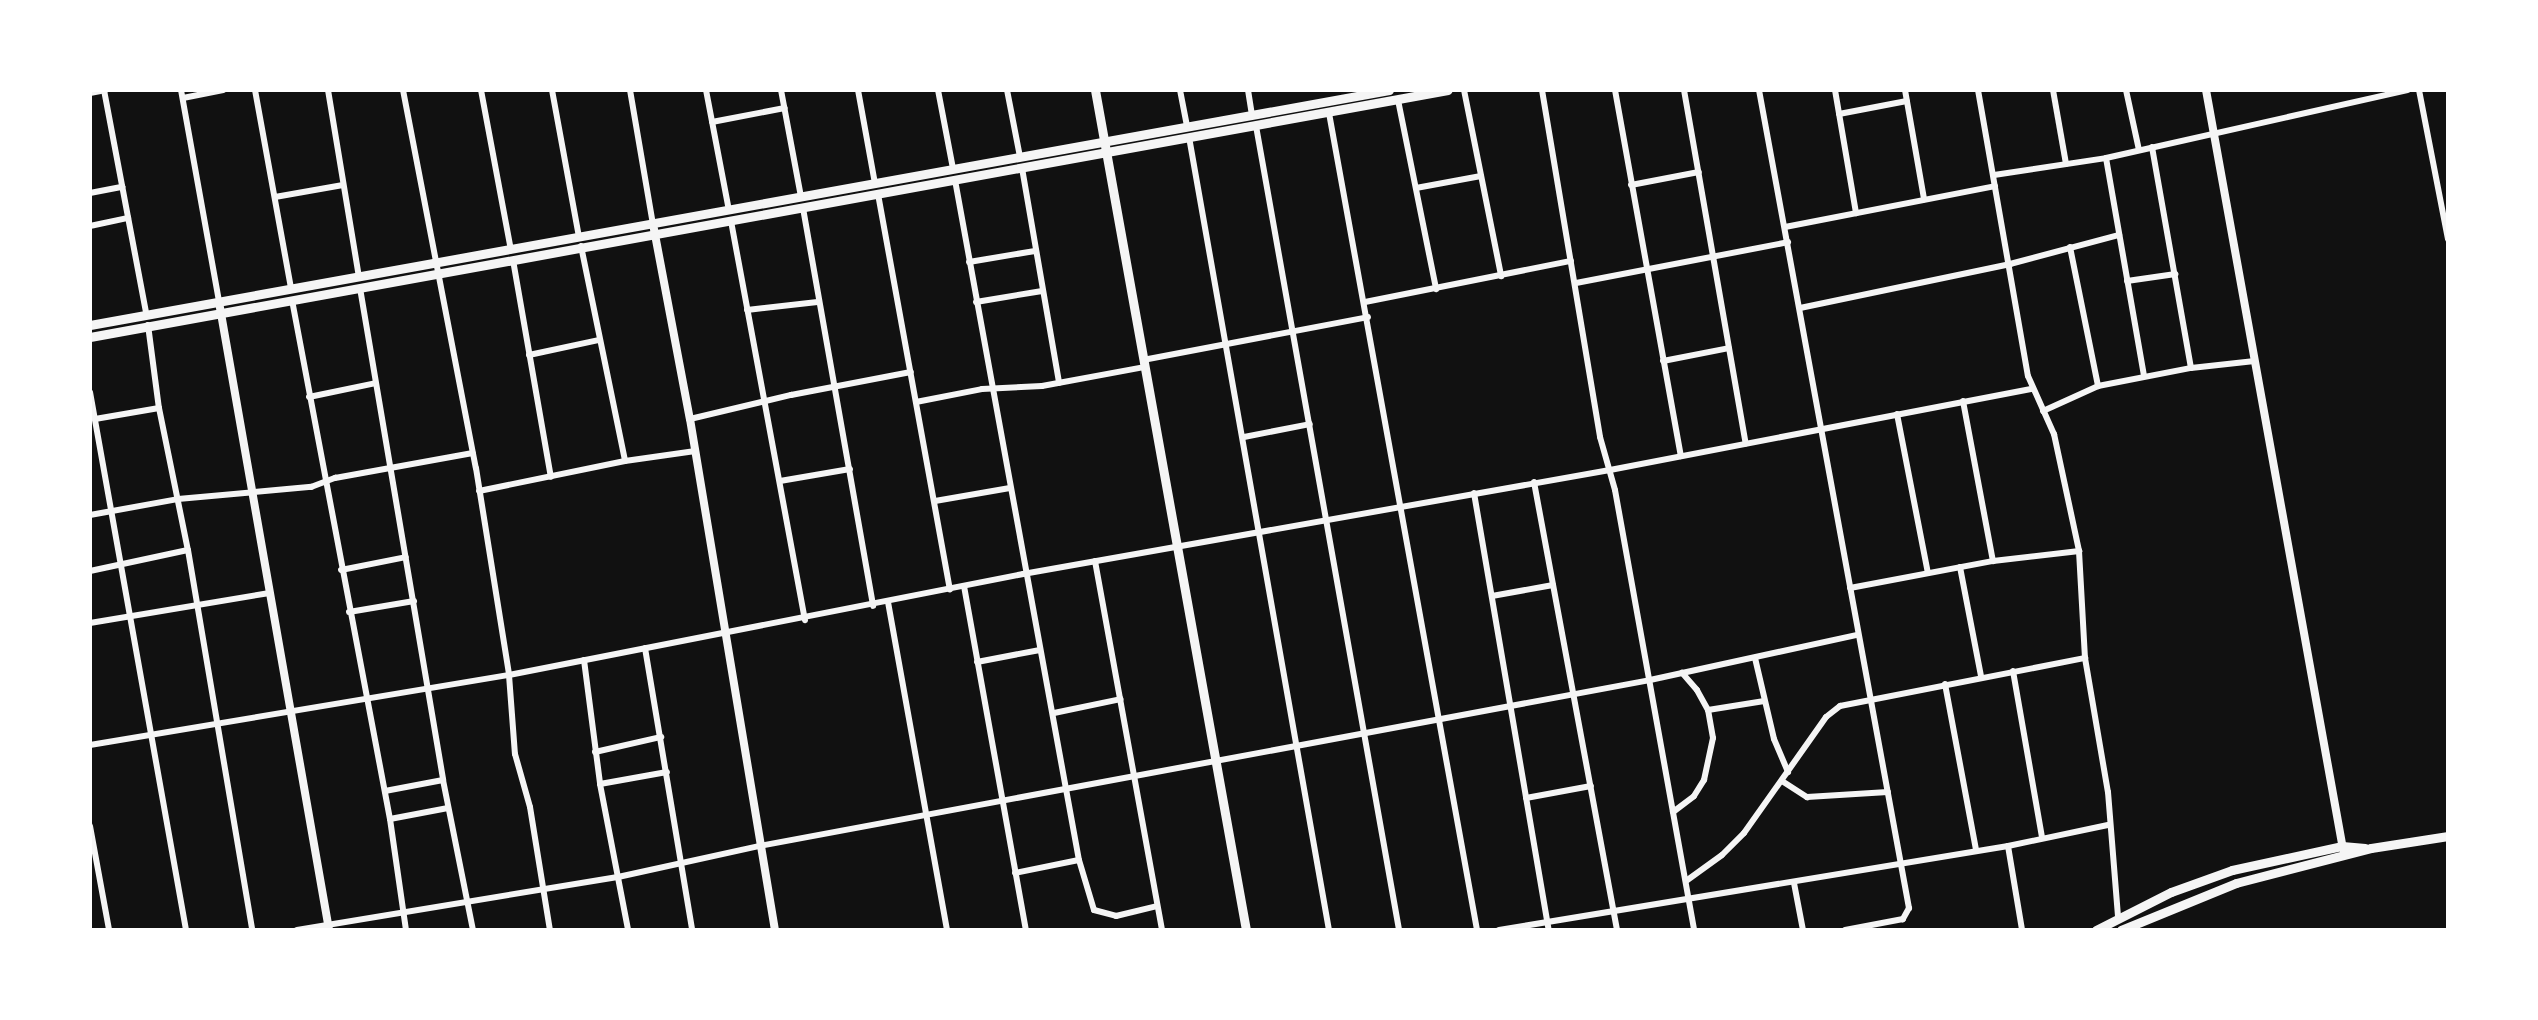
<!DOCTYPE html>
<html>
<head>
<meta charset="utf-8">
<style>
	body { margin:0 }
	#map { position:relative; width:2538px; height:1020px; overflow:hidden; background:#111; font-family:"Archivo Narrow",sans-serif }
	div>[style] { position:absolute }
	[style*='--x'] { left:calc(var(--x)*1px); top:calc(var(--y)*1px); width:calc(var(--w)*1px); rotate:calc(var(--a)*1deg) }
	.minor>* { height:6px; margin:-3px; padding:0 3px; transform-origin:3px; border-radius:3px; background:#f5f5f5 }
	.tertiary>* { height:8px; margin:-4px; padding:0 4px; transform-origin:4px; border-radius:4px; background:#f5f5f5 }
	.secondary>* { height:9px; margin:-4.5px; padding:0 4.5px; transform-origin:4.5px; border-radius:4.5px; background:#f5f5f5 }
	span { translate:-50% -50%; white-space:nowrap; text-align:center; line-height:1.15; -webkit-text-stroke:6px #fff; paint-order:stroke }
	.frame { position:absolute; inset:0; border:92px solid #fff; pointer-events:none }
</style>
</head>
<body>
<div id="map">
	<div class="minor">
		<div style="--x:104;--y:90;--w:227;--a:79.3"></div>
		<div style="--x:181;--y:90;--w:215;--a:79.8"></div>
		<div style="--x:255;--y:90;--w:201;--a:79.7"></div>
		<div style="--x:328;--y:90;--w:190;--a:80.6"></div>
		<div style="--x:403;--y:90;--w:385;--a:79.1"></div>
		<div style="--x:476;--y:468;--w:210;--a:80.9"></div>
		<div style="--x:509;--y:675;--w:79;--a:85.7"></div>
		<div style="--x:515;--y:754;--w:55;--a:74.2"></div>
		<div style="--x:530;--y:807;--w:125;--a:80.8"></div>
		<div style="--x:481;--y:90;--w:163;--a:79.4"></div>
		<div style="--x:552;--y:90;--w:149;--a:79.6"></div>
		<div style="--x:630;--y:90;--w:136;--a:80.3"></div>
		<div style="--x:706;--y:90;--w:123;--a:79.2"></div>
		<div style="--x:781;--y:90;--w:109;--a:79.4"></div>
		<div style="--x:858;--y:90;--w:96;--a:79.7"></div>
		<div style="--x:938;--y:90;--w:80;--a:79.2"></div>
		<div style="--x:1007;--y:90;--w:68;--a:79"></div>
		<div style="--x:1180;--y:90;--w:37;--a:79"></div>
		<div style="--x:1248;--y:90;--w:24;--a:81"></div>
		<div style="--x:1464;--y:90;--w:190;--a:78.7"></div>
		<div style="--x:1542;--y:90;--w:352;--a:80.5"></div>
		<div style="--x:1600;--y:437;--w:55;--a:74.2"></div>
		<div style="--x:1615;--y:490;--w:447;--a:79.8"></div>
		<div style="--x:1615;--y:90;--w:372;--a:79.8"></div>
		<div style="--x:1684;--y:90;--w:359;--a:80.1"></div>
		<div style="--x:1759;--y:90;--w:832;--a:79.61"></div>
		<div style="--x:1909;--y:908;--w:13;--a:119"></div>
		<div style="--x:1903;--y:919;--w:59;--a:169.3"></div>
		<div style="--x:1835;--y:90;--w:125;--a:80.3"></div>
		<div style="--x:1905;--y:90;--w:111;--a:80.1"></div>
		<div style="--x:1978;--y:90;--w:290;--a:80.1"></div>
		<div style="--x:2028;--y:376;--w:64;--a:65.9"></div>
		<div style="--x:2054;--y:434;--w:120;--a:77.9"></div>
		<div style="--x:2079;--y:551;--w:107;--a:86.8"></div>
		<div style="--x:2085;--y:658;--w:136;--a:80.3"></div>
		<div style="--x:2108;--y:792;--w:124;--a:85.4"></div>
		<div style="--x:2053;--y:90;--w:75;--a:80"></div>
		<div style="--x:2126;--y:90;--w:61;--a:77.8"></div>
		<div style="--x:2419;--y:90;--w:152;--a:79"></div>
		<div style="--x:90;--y:93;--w:16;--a:-11"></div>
		<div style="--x:183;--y:98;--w:41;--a:-11.3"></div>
		<div style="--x:1398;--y:100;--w:193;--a:78.6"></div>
		<div style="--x:1329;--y:113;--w:830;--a:79.73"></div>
		<div style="--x:1839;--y:114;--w:69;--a:-10.8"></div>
		<div style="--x:712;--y:122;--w:74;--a:-10.9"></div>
		<div style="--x:1256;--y:126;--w:817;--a:79.91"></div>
		<div style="--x:1189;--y:137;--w:805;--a:79.99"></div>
		<div style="--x:2152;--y:147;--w:224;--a:80"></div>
		<div style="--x:2106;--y:158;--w:221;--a:80.1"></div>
		<div style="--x:1022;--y:168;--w:218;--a:80.2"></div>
		<div style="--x:1994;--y:175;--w:113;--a:-8.6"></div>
		<div style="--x:2106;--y:158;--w:309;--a:-12.7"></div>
		<div style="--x:955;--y:180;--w:691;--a:79.67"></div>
		<div style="--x:1079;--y:860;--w:52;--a:73.3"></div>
		<div style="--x:1094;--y:910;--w:23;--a:15"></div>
		<div style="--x:1116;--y:916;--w:42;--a:-13.7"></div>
		<div style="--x:1631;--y:185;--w:69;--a:-10.8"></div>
		<div style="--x:1416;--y:188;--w:66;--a:-10.5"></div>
		<div style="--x:90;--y:193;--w:33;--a:-11"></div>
		<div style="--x:878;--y:194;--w:402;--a:79.7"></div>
		<div style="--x:275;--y:197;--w:69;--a:-10"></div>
		<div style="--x:803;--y:208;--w:404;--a:80"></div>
		<div style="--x:731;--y:221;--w:406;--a:79.5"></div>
		<div style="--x:90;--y:226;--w:39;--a:-12"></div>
		<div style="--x:1785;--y:227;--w:214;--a:-11"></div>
		<div style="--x:581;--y:246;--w:219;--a:78.4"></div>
		<div style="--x:2070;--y:247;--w:142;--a:78.6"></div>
		<div style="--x:513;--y:260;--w:220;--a:80.1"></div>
		<div style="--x:969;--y:262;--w:67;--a:-9.5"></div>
		<div style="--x:2127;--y:281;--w:49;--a:-8.3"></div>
		<div style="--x:1576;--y:283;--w:216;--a:-10.9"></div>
		<div style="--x:360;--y:288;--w:499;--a:80.4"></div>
		<div style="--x:443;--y:780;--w:153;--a:78.7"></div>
		<div style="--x:292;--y:300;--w:528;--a:79.31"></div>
		<div style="--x:390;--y:819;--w:112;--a:81.8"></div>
		<div style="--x:976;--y:302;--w:67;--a:-9.5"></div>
		<div style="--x:1365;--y:302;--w:210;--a:-11.3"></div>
		<div style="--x:1800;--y:308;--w:215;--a:-11.8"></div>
		<div style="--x:2010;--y:264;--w:113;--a:-14.9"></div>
		<div style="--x:747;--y:310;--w:71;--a:-6.4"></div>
		<div style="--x:148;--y:325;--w:84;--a:82.5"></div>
		<div style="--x:159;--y:408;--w:145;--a:78.5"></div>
		<div style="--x:188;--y:550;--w:385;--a:80.4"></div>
		<div style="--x:529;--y:355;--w:72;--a:-12.1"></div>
		<div style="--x:1143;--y:360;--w:229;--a:-10.8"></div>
		<div style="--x:1663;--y:361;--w:67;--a:-11.1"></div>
		<div style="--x:90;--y:392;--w:546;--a:79.88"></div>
		<div style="--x:309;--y:397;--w:68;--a:-11.8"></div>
		<div style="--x:1963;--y:401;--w:163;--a:79.4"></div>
		<div style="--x:916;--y:402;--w:67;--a:-11.1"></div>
		<div style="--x:982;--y:389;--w:60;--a:-2.9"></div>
		<div style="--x:1042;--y:386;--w:105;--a:-10.5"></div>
		<div style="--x:2043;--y:411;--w:60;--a:-24.4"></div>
		<div style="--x:2098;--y:386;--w:95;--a:-11"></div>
		<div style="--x:2191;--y:368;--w:64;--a:-6.2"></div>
		<div style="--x:1897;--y:414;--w:162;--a:79"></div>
		<div style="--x:95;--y:419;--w:65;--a:-9.8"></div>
		<div style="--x:690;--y:419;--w:104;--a:-13.4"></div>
		<div style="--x:791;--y:395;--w:122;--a:-10.9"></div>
		<div style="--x:1244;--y:437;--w:67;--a:-11.1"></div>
		<div style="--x:780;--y:481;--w:71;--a:-9.7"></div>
		<div style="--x:1534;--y:482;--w:456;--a:79.5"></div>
		<div style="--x:479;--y:491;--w:149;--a:-11.6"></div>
		<div style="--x:625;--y:461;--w:71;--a:-8.1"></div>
		<div style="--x:1474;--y:493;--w:443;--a:80.3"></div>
		<div style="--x:935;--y:501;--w:76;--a:-9.8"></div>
		<div style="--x:90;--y:515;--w:89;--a:-10.3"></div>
		<div style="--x:178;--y:499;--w:134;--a:-5.2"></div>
		<div style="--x:311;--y:487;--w:26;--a:-21"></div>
		<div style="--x:335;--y:478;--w:140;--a:-10.3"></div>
		<div style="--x:1095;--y:561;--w:375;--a:79.7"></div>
		<div style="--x:1960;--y:567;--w:111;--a:79.1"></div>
		<div style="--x:341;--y:570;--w:66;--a:-11.3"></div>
		<div style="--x:90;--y:571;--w:100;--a:-12.1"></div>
		<div style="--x:964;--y:586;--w:350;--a:79.8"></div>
		<div style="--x:1850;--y:588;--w:146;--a:-10.7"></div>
		<div style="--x:1993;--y:561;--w:87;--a:-6.6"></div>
		<div style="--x:1492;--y:596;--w:62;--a:-10.2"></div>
		<div style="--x:888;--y:602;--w:333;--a:79.8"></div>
		<div style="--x:349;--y:612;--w:66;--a:-9.6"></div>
		<div style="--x:90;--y:623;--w:182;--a:-9.5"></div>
		<div style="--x:645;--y:648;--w:286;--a:80.5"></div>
		<div style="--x:1755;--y:658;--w:83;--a:76.8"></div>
		<div style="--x:1774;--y:739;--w:36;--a:67"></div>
		<div style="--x:584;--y:660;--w:125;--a:82.6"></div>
		<div style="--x:600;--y:784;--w:149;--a:79.1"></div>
		<div style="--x:977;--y:662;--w:64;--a:-10.8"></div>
		<div style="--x:2013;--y:671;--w:169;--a:80.1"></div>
		<div style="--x:1945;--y:684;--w:169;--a:79.4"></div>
		<div style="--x:1708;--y:710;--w:57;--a:-9.1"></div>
		<div style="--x:1054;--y:713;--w:68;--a:-11.8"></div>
		<div style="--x:90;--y:745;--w:425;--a:-9.5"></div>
		<div style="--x:509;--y:675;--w:524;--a:-11.12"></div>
		<div style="--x:1023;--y:574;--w:596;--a:-10.05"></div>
		<div style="--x:1610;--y:470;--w:430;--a:-10.9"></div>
		<div style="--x:595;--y:752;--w:68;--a:-12.8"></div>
		<div style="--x:1782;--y:781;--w:30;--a:33"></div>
		<div style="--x:1807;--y:797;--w:81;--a:-3.5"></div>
		<div style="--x:600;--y:784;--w:68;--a:-10.2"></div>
		<div style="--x:385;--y:791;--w:59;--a:-10.7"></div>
		<div style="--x:1526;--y:798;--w:66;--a:-10.5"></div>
		<div style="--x:1673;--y:812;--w:26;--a:-37"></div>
		<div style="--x:1694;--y:796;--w:19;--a:-58"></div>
		<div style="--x:1704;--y:780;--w:43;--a:-77.9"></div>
		<div style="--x:1713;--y:738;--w:28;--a:-100"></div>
		<div style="--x:1708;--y:710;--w:23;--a:-119"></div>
		<div style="--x:1697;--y:690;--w:23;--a:-131"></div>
		<div style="--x:390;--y:819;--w:59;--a:-10.7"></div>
		<div style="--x:90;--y:826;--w:106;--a:79.6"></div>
		<div style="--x:2008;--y:846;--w:85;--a:80.5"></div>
		<div style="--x:1015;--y:873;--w:65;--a:-11.5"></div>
		<div style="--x:1686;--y:881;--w:44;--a:-35.8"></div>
		<div style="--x:1722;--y:855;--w:31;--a:-45"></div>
		<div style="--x:1744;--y:833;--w:142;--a:-54.7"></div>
		<div style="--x:1826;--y:717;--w:18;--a:-38"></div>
		<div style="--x:1840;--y:706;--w:250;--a:-11.1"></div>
		<div style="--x:1794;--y:883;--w:48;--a:79.2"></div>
		<div style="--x:297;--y:930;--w:325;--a:-9.4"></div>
		<div style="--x:618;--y:877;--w:144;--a:-12.4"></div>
		<div style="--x:759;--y:846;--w:906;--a:-10.55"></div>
		<div style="--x:1650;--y:680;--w:212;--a:-12.3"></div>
		<div style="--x:1499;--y:930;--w:516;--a:-9.37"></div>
		<div style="--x:2008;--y:846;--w:102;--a:-11.9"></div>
	</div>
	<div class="tertiary">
		<div style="--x:2206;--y:90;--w:771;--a:79.77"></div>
		<div style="--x:653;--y:224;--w:198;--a:79.3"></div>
		<div style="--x:690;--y:419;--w:518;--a:80.56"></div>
		<div style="--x:219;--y:302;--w:638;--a:80.06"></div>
	</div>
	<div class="secondary">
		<div style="--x:1095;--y:90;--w:853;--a:79.81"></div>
		<div style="--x:90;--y:325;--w:1320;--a:-10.25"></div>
		<div style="--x:90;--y:337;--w:1380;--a:-10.31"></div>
		<div style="--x:2096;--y:930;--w:84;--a:-26.9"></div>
		<div style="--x:2171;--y:892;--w:65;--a:-19.8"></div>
		<div style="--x:2232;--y:870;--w:113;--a:-12.3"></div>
		<div style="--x:2342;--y:846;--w:23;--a:5"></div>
		<div style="--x:2121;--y:930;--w:124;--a:-22.2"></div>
		<div style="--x:2236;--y:883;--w:139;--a:-14.5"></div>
		<div style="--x:2371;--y:848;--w:78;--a:-8.9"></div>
	</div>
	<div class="frame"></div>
</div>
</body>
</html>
